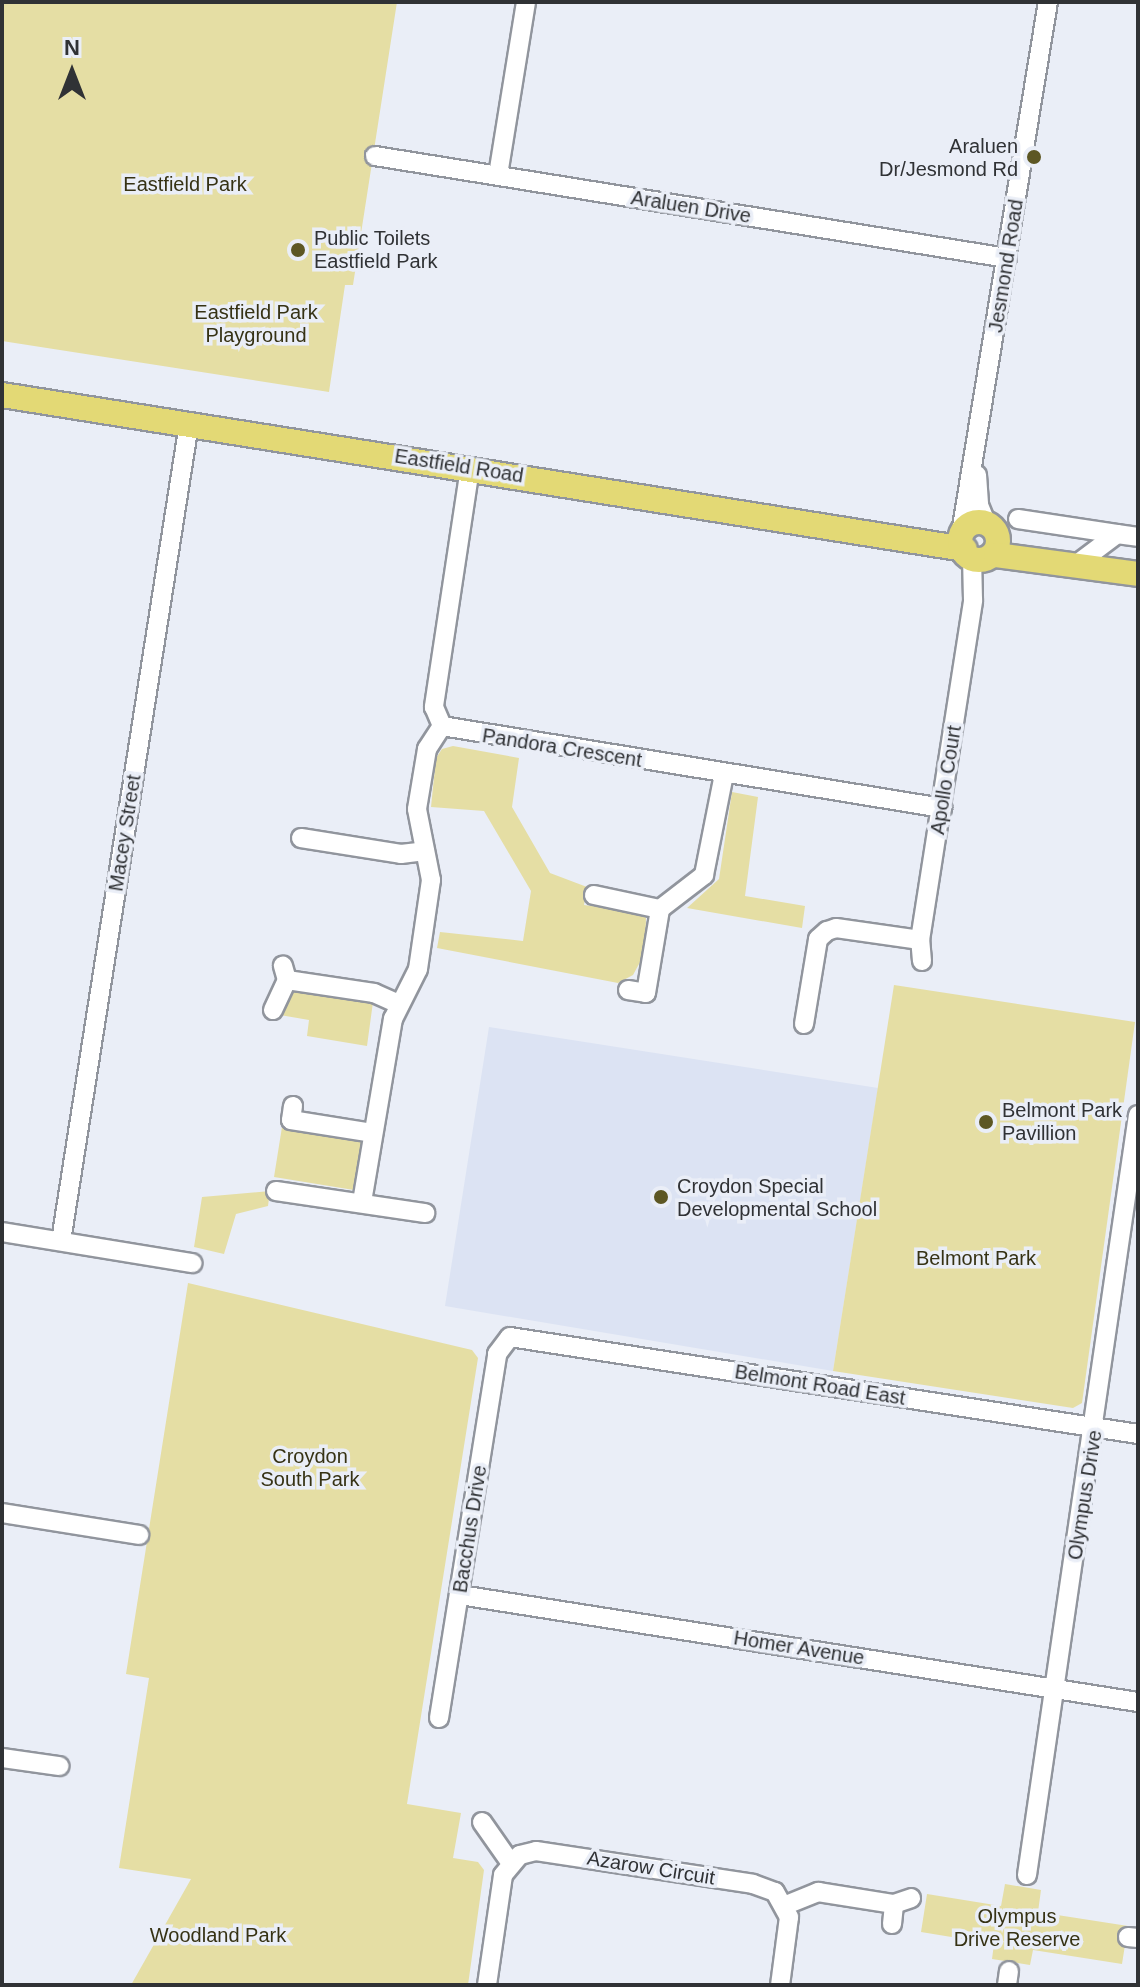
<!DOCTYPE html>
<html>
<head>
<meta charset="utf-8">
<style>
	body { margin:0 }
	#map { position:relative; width:1140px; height:1987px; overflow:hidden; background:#eaeef7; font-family:Helvetica,sans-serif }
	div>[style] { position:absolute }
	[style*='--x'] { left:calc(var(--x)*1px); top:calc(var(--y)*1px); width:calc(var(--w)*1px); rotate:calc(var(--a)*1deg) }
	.built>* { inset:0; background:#dce3f3 }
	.green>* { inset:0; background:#e5dea4 }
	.roads { filter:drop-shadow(2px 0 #91959d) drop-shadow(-2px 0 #91959d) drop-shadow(0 2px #91959d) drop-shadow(0 -2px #91959d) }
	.minor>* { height:18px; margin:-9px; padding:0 9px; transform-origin:9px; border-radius:9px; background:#fff }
	.major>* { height:24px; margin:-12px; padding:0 12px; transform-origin:12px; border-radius:12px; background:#e3d975 }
	.major>.ring { margin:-12px; padding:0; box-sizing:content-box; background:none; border:24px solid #e3d975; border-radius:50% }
	.dots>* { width:22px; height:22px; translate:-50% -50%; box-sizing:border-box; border:4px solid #eaeef7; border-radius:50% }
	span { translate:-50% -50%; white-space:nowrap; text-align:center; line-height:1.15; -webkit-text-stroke:7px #eaeef7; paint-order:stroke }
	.poi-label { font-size:20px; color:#303235 }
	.right { translate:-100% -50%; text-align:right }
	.left { translate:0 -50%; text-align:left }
	.park-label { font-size:20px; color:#363214 }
	.street-label { font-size:20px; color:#303235 }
	.frame { position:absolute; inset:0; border:4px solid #303235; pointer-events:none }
	.north { position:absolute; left:32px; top:32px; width:80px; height:80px; -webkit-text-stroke:6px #eaeef7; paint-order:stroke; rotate:0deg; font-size:22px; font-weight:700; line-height:32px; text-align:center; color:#303235 }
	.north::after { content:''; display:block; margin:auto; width:28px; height:36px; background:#303235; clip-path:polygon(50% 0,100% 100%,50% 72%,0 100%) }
</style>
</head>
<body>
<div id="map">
	<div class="built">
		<div style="clip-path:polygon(489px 1027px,878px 1088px,833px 1371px,445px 1306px)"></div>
	</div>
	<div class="green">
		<div style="clip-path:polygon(2px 2px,397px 2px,353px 285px,345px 285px,329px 392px,2px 341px)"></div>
		<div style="clip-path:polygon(453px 746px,519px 758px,512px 807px,550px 873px,587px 887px,584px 905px,640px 912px,646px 918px,645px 953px,633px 975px,618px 983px,437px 948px,440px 932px,523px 941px,531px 891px,484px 811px,431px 807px,436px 758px,442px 749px)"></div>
		<div style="clip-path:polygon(732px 792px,758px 797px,745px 896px,805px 906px,802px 928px,687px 908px,719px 879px)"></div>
		<div style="clip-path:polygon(894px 985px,1135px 1022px,1082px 1403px,1073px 1408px,833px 1371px)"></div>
		<div style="clip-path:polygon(294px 989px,373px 1002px,367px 1046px,307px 1036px,309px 1020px,280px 1015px,283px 996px)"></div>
		<div style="clip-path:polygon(282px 1127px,362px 1140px,354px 1190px,274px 1177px)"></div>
		<div style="clip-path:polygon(270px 1191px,268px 1206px,236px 1214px,224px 1254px,194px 1247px,202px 1197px)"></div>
		<div style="clip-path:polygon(188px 1283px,472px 1350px,478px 1358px,407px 1804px,461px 1813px,453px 1858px,478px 1862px,484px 1870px,468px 1985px,131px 1985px,191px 1879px,119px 1868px,149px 1678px,126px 1674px)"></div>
		<div style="clip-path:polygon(1005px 1884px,1041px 1890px,1038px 1912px,1128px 1926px,1122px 1964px,1033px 1950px,1030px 1965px,992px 1959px,994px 1944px,921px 1932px,927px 1894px,1001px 1906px)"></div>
	</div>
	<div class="roads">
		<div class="minor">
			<div style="--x:375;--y:156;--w:640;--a:9.17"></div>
			<div style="--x:498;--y:175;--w:175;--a:-80.8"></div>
			<div style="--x:470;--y:468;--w:242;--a:98.6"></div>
			<div style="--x:434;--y:707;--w:21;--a:67"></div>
			<div style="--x:442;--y:726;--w:507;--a:9.31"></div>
			<div style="--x:977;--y:475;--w:30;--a:86"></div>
			<div style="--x:979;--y:505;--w:24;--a:68"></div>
			<div style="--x:1018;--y:519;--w:100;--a:8.6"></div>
			<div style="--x:962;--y:527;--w:532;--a:-80.7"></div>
			<div style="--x:1077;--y:564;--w:50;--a:-36.9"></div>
			<div style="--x:1117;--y:534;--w:21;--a:8"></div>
			<div style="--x:301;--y:838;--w:101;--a:9.1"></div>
			<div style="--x:401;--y:854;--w:24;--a:-7"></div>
			<div style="--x:594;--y:895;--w:67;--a:12"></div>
			<div style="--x:922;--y:961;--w:21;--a:-95"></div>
			<div style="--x:920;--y:940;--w:344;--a:-81.1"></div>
			<div style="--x:973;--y:600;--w:44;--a:-91.3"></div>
			<div style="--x:287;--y:980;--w:88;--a:8.5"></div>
			<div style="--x:374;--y:993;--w:27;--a:24"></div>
			<div style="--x:628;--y:990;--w:18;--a:9"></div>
			<div style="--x:646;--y:993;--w:85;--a:-80.5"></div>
			<div style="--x:660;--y:909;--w:56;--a:-37.7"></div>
			<div style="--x:704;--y:875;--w:103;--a:-78.8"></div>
			<div style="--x:273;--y:1010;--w:33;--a:-65"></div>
			<div style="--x:287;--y:980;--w:15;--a:-106"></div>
			<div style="--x:804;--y:1024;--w:86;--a:-80.6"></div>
			<div style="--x:818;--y:939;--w:12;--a:-42"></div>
			<div style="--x:827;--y:931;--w:9;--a:-18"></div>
			<div style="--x:836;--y:928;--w:85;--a:8.1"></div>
			<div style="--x:293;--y:1106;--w:14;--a:98"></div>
			<div style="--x:291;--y:1120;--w:82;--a:9.1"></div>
			<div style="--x:276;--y:1191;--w:151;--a:8.4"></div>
			<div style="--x:362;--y:1202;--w:186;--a:-80.4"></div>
			<div style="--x:393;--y:1019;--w:56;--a:-63.4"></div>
			<div style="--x:418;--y:969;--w:90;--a:-81.7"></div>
			<div style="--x:431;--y:880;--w:72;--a:-101.2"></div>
			<div style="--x:417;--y:809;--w:61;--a:-80.5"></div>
			<div style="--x:427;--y:749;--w:27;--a:-57"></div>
			<div style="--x:2;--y:1232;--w:193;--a:9.3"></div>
			<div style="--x:61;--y:1241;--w:827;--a:-81.1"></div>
			<div style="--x:2;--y:1513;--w:139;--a:9.1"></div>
			<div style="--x:460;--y:1595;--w:686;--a:8.97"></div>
			<div style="--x:439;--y:1718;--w:369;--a:-80.9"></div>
			<div style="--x:497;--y:1354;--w:21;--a:-53"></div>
			<div style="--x:510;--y:1337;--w:635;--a:8.78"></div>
			<div style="--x:2;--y:1758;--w:58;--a:8"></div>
			<div style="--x:482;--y:1822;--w:49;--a:55"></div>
			<div style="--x:1027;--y:1875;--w:768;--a:-81.69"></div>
			<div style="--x:786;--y:1905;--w:35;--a:-22"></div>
			<div style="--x:818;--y:1892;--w:77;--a:9"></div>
			<div style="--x:892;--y:1924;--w:20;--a:-84"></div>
			<div style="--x:894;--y:1904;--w:18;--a:-19"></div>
			<div style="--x:1128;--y:1937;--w:10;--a:6"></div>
			<div style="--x:487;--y:1985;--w:111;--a:-81.7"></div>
			<div style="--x:503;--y:1875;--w:26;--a:-50"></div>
			<div style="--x:520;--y:1855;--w:16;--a:-14"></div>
			<div style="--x:536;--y:1851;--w:219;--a:8.6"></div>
			<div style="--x:753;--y:1884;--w:23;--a:20"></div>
			<div style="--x:775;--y:1892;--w:29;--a:61"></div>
			<div style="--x:789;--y:1917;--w:69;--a:97.5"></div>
			<div style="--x:1007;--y:1985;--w:14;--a:-82"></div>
		</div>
		<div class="major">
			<div style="--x:2;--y:395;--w:975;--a:9.09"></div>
			<div class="ring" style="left:960px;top:522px;width:14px;height:14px"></div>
			<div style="--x:996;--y:555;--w:143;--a:7.6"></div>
		</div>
	</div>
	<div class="dots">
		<div style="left:1034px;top:157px;background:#5d5723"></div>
		<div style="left:298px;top:250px;background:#5d5723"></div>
		<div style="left:986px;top:1122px;background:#5d5723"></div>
		<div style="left:661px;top:1197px;background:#5d5723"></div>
	</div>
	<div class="poi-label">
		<span class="right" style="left:1018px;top:158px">Araluen<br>Dr/Jesmond Rd</span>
		<span class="left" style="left:314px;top:250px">Public Toilets<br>Eastfield Park</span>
		<span class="left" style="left:1002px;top:1122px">Belmont Park<br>Pavillion</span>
		<span class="left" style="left:677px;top:1198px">Croydon Special<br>Developmental School</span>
	</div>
	<div class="park-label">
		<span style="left:185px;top:184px">Eastfield Park</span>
		<span style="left:256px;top:324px">Eastfield Park<br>Playground</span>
		<span style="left:976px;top:1258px">Belmont Park</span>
		<span style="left:310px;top:1468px">Croydon<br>South Park</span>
		<span style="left:1017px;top:1928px">Olympus<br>Drive Reserve</span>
		<span style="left:218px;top:1935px">Woodland Park</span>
	</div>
	<div class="street-label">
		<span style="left:691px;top:207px;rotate:9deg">Araluen Drive</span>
		<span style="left:1006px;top:266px;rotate:-81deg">Jesmond Road</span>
		<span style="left:459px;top:466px;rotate:9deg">Eastfield Road</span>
		<span style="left:562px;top:748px;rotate:9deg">Pandora Crescent</span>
		<span style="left:946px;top:780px;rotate:-81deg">Apollo Court</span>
		<span style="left:125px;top:833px;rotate:-81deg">Macey Street</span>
		<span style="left:820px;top:1385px;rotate:9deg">Belmont Road East</span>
		<span style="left:1085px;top:1495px;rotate:-81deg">Olympus Drive</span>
		<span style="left:470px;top:1529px;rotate:-81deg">Bacchus Drive</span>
		<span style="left:799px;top:1648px;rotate:9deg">Homer Avenue</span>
		<span style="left:651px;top:1868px;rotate:9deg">Azarow Circuit</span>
	</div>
	<div class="frame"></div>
	<div class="north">N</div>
</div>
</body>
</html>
